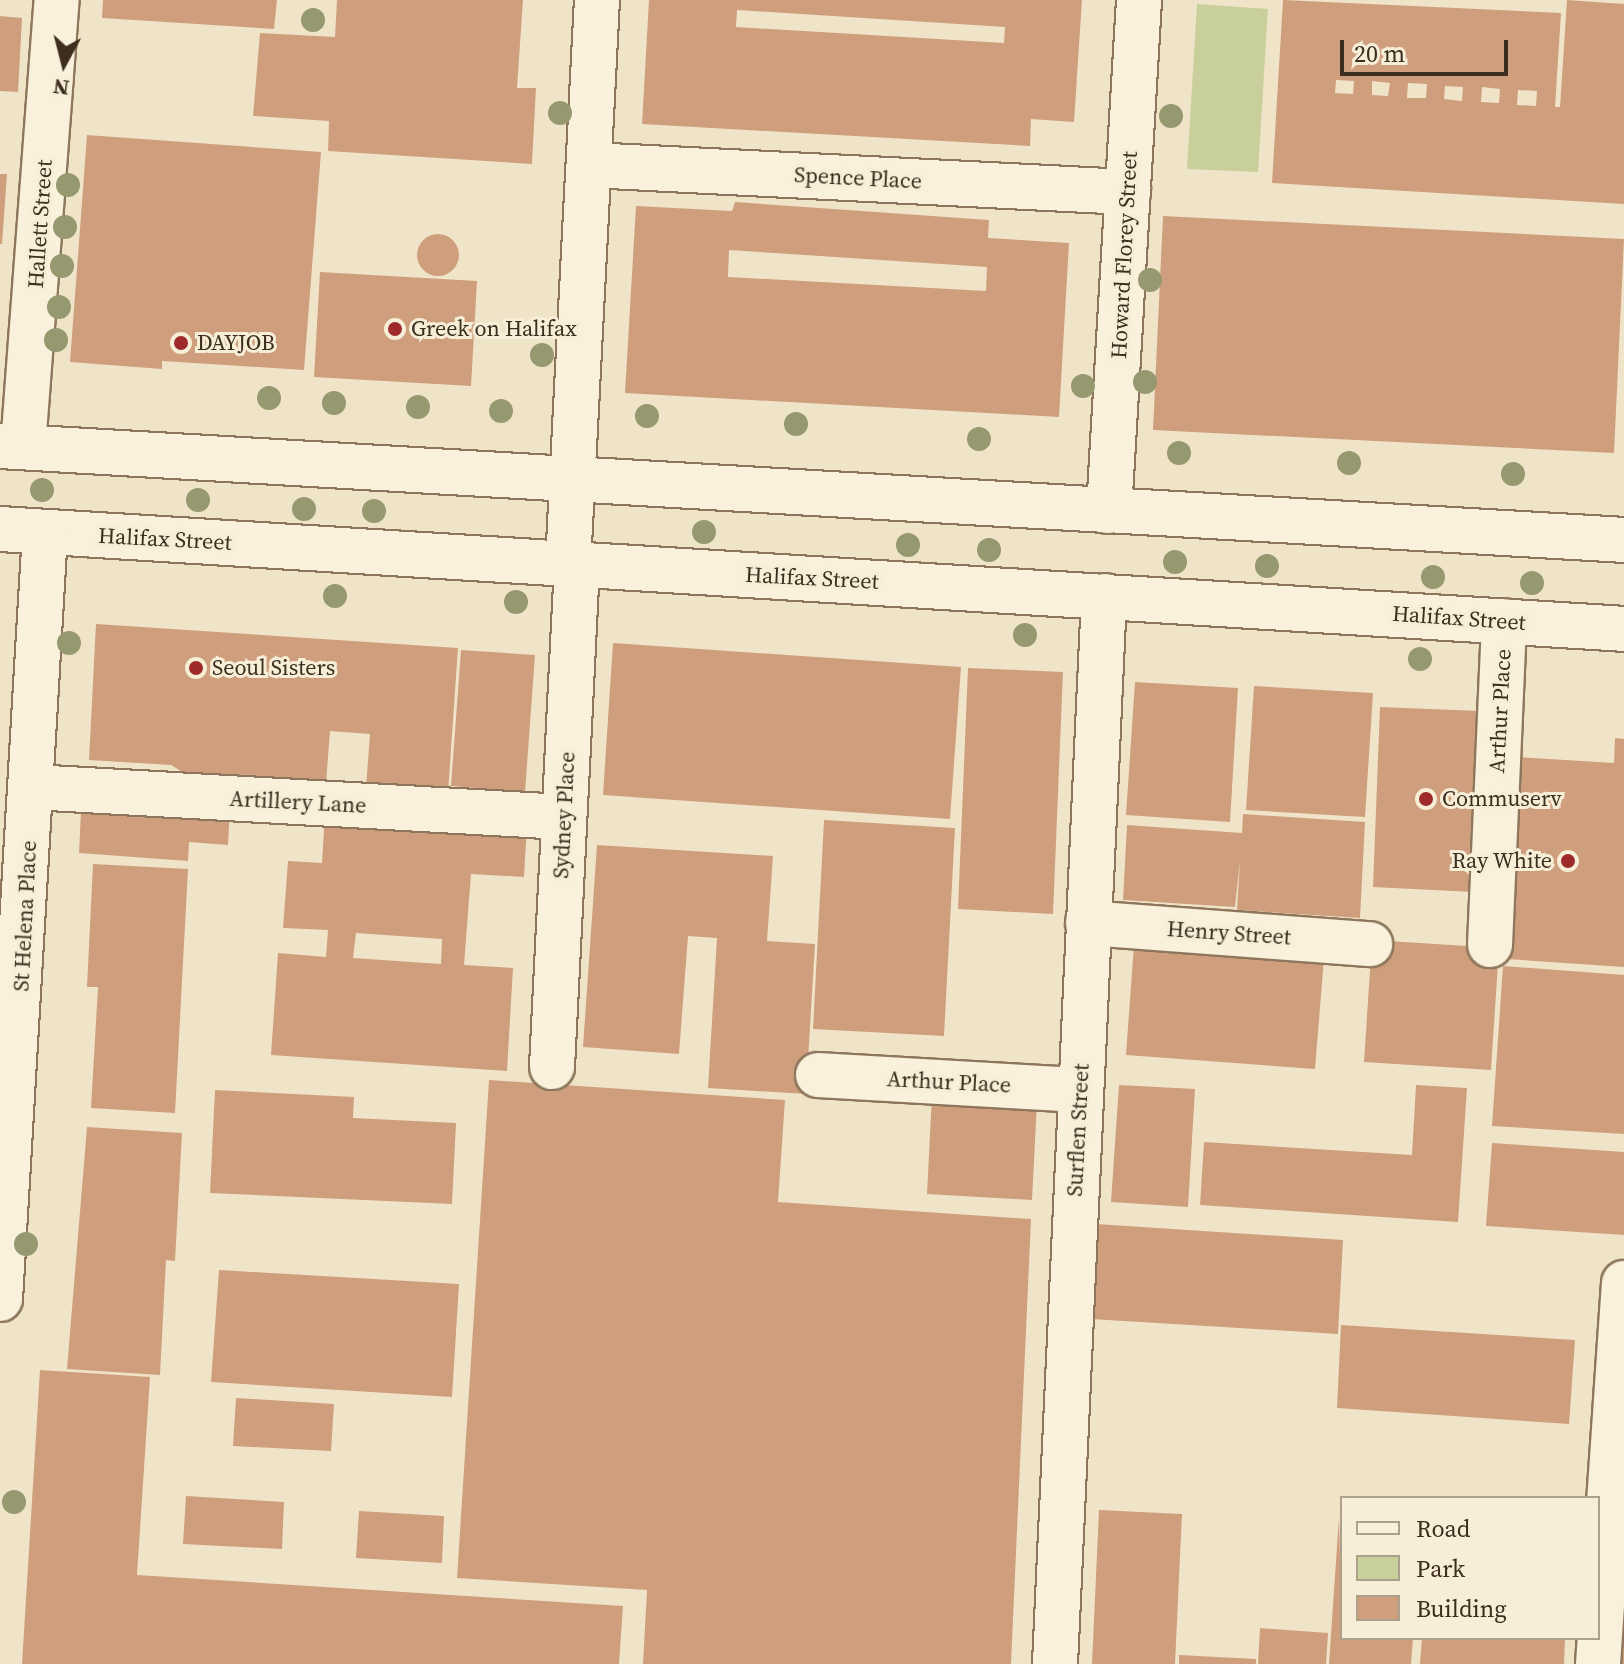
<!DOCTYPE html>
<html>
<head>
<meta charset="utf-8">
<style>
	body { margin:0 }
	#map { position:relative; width:1624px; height:1664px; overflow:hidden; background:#f0e4c8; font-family:"Source Serif 4",serif }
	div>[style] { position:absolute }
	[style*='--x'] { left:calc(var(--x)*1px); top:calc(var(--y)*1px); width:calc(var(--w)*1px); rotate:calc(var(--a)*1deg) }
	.green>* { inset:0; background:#c9cf9b }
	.building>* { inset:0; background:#cf9f7d }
	.round { border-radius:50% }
	.roads { filter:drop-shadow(2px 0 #8d765c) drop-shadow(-2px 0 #8d765c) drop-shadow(0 2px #8d765c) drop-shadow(0 -2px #8d765c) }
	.minor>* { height:44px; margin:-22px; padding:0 22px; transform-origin:22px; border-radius:22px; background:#faf1dc }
	.trees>* { width:24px; height:24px; margin:-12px; border-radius:50%; background:#96986f }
	.dots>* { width:22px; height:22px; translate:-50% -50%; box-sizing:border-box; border:4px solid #f7eed8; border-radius:50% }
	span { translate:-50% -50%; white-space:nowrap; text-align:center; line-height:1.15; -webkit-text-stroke:6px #f7eed8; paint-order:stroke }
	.street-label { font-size:22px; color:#3d2e20 }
	.poi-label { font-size:22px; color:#3d2e20 }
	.left { translate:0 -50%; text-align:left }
	.right { translate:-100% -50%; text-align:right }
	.legend { position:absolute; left:1340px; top:1496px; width:260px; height:144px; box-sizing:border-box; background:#f7eed8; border:2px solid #ada18e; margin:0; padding:10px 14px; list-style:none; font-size:24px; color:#3d2e20 }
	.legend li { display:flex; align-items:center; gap:16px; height:40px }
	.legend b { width:40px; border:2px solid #ada18e }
	.north { position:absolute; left:24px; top:24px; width:80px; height:80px; -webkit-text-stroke:6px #f7eed8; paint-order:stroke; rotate:187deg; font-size:22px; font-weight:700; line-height:32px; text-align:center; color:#3d2e20 }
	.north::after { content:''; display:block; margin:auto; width:28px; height:36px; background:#3d2e20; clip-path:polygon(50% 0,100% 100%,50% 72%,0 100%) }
	.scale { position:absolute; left:1340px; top:40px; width:168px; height:36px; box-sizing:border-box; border:4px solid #3d2e20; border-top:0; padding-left:10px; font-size:24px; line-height:28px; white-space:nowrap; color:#3d2e20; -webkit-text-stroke:6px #f7eed8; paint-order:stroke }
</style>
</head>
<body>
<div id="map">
	<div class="green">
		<div style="clip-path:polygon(1197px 4px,1268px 9px,1258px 172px,1187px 169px)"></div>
	</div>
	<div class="building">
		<div style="clip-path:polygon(103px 0,277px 0,274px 29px,102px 18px)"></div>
		<div style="clip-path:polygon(337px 0,523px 0,517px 88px,536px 88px,532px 164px,328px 151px,329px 121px,253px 116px,260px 33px,335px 37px)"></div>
		<div style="clip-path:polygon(evenodd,649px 0,1082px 0,1074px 122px,1031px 119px,1030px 146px,642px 124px,649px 0,737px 10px,1005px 27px,1004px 43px,736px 27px,737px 10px)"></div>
		<div style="clip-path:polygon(evenodd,1283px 0,1561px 13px,1555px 107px,1560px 107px,1567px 0,1624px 4px,1624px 204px,1272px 183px,1283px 0,1336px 80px,1354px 81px,1353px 94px,1335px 93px,1336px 80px,1283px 0,1372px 81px,1390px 83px,1388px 96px,1372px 95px,1372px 81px,1283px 0,1408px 83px,1427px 84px,1426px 98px,1407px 98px,1408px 83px,1283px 0,1445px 86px,1463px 87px,1462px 101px,1444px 99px,1445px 86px,1283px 0,1482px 87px,1500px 89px,1499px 103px,1481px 102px,1482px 87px,1283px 0,1518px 90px,1537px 91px,1536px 106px,1517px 105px,1518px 90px)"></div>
		<div style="clip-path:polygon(0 16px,22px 18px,18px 92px,0 91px)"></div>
		<div style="clip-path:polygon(87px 135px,321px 152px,304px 370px,162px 361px,162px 369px,70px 362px)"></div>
		<div style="clip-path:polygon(0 174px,7px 174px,2px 244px,0 244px)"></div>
		<div style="clip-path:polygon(evenodd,735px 202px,989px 220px,988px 238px,1069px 243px,1059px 417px,625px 393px,636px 206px,732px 211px,735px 202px,729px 250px,987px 267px,986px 291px,728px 277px,729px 250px)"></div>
		<div style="clip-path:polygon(1163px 216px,1624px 239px,1614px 453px,1153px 430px)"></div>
		<div class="round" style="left:417px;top:234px;width:42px;height:42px"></div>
		<div style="clip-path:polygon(320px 272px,477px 281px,471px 386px,314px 377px)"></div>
		<div style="clip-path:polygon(96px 624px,458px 648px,447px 807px,365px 801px,370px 734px,330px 731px,325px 796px,209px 788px,171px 765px,89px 760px)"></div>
		<div style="clip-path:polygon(613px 643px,961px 667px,950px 819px,603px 795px)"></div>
		<div style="clip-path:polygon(461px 650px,535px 655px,525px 792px,451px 786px)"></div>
		<div style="clip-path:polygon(968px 668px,1063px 672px,1053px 914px,958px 909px)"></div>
		<div style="clip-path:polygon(1135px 682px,1238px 688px,1230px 822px,1126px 815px)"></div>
		<div style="clip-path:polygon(1254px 686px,1373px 693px,1365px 817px,1246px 810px)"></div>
		<div style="clip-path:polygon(1380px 707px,1480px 711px,1473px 892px,1373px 887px)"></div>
		<div style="clip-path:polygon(1615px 738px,1624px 739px,1624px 967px,1507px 959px,1518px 757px,1614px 763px)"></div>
		<div style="clip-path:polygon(230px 807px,228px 845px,189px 842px,188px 861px,79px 853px,81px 811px)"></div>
		<div style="clip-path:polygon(evenodd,325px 813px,527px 824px,524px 877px,471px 874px,464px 965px,513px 968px,507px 1071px,271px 1055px,278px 953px,326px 957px,328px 930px,283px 928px,288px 861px,322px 863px,325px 813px,356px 933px,442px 939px,441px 964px,353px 958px,356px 933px)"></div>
		<div style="clip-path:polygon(1243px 814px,1365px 822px,1360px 918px,1237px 910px,1240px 860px,1235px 907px,1123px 900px,1127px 825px,1242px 833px)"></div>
		<div style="clip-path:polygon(824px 820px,955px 828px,944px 1036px,813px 1029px)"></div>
		<div style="clip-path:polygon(597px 845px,773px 856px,767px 941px,815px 944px,806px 1094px,708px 1088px,717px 938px,688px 936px,679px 1054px,583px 1047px)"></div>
		<div style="clip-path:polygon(93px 864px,188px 869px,175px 1113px,91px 1108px,98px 987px,87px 987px)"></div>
		<div style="clip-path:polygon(1135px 931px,1325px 946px,1315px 1069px,1126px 1055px)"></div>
		<div style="clip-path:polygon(1372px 940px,1499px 948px,1491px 1070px,1364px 1062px)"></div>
		<div style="clip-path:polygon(1503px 966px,1624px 975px,1624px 1134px,1492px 1126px)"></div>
		<div style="clip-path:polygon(489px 1080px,785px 1100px,778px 1202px,1031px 1219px,1011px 1664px,643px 1664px,647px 1590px,457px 1578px)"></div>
		<div style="clip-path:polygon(1119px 1085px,1195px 1089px,1188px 1207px,1111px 1202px)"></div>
		<div style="clip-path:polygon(1416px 1085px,1467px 1088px,1458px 1222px,1200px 1205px,1204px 1142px,1412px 1155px)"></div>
		<div style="clip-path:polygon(215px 1090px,354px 1097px,353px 1118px,456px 1123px,452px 1204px,210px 1193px)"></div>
		<div style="clip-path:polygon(932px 1095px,1037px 1101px,1032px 1200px,927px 1194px)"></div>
		<div style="clip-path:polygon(87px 1127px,182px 1133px,175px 1261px,166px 1260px,160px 1375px,67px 1369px)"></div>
		<div style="clip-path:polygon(1492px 1143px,1624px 1152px,1624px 1235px,1486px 1226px)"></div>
		<div style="clip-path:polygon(1096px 1224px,1343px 1240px,1338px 1334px,1091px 1319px)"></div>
		<div style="clip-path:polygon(219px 1270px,459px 1284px,452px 1397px,211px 1382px)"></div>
		<div style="clip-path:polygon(1341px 1325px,1575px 1340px,1569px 1424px,1337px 1408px)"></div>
		<div style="clip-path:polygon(40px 1370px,150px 1377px,137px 1575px,623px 1606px,619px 1664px,22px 1664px)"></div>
		<div style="clip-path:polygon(236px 1398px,334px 1404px,331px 1451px,233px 1446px)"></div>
		<div style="clip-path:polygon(186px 1496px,284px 1502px,282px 1549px,183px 1544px)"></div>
		<div style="clip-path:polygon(1099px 1510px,1182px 1514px,1175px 1664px,1092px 1664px)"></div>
		<div style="clip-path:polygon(359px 1511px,444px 1516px,442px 1563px,356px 1558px)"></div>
		<div style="clip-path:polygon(1339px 1517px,1342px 1638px,1413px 1638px,1411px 1664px,1329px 1664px)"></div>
		<div style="clip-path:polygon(1622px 1626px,1624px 1627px,1624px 1664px,1619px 1664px)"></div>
		<div style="clip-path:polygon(1260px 1628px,1328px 1633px,1326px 1664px,1258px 1664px)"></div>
		<div style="clip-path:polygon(1422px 1638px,1565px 1638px,1564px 1664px,1420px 1664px)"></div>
		<div style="clip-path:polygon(1179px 1655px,1256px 1659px,1256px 1664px,1179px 1664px)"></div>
	</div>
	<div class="roads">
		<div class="minor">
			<div style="--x:589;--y:165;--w:540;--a:2.87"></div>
			<div style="--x:0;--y:446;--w:1627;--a:3.31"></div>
			<div style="--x:23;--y:447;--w:448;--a:-85.7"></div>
			<div style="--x:1109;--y:511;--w:512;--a:-86.64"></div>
			<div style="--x:0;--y:529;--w:1627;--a:3.52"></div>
			<div style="--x:568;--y:564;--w:565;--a:-87.06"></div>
			<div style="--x:32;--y:787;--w:533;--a:3.23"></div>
			<div style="--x:1088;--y:923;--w:283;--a:4.3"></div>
			<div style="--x:1490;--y:945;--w:324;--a:-87.5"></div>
			<div style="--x:552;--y:1067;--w:504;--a:-87.15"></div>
			<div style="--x:818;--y:1075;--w:262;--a:3.3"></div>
			<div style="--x:0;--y:1299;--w:768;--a:-86.64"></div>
			<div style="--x:1055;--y:1664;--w:1069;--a:-87.37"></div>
			<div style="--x:1598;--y:1664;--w:382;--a:-86.1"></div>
		</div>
	</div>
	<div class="trees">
		<div style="left:313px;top:20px"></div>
		<div style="left:560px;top:113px"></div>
		<div style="left:1171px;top:116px"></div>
		<div style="left:68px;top:185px"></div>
		<div style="left:65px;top:227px"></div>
		<div style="left:62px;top:266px"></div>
		<div style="left:1150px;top:280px"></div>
		<div style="left:59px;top:307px"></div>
		<div style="left:56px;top:340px"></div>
		<div style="left:542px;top:355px"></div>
		<div style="left:1145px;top:382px"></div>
		<div style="left:1083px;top:386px"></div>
		<div style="left:269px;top:398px"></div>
		<div style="left:334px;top:403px"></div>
		<div style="left:418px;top:407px"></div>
		<div style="left:501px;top:411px"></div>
		<div style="left:647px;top:416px"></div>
		<div style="left:796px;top:424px"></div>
		<div style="left:979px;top:439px"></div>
		<div style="left:1179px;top:453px"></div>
		<div style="left:1349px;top:463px"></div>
		<div style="left:1513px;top:474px"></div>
		<div style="left:42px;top:490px"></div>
		<div style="left:198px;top:500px"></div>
		<div style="left:304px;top:509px"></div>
		<div style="left:374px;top:511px"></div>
		<div style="left:704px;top:532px"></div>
		<div style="left:908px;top:545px"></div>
		<div style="left:989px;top:550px"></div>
		<div style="left:1175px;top:562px"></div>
		<div style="left:1267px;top:566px"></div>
		<div style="left:1433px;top:577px"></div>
		<div style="left:1532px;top:583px"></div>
		<div style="left:335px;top:596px"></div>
		<div style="left:516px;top:602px"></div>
		<div style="left:1025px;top:635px"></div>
		<div style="left:69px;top:643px"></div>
		<div style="left:1420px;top:659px"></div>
		<div style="left:26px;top:1244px"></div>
		<div style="left:14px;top:1502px"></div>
	</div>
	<div class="dots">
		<div style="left:395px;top:329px;background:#9e2a2b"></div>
		<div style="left:181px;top:343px;background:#9e2a2b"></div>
		<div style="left:196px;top:668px;background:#9e2a2b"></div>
		<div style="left:1426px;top:799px;background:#9e2a2b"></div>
		<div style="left:1568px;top:861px;background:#9e2a2b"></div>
	</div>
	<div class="street-label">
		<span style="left:858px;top:178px;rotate:3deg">Spence Place</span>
		<span style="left:40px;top:224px;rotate:-86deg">Hallett Street</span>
		<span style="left:1124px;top:255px;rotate:-87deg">Howard Florey Street</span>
		<span style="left:165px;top:539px;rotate:3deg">Halifax Street</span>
		<span style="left:812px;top:578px;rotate:3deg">Halifax Street</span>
		<span style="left:1459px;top:618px;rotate:4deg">Halifax Street</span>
		<span style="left:1500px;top:711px;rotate:-87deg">Arthur Place</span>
		<span style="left:298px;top:802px;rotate:3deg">Artillery Lane</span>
		<span style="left:564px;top:815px;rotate:-87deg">Sydney Place</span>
		<span style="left:25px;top:916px;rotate:-87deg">St Helena Place</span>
		<span style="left:1229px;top:933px;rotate:4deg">Henry Street</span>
		<span style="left:949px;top:1082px;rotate:3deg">Arthur Place</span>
		<span style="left:1078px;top:1130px;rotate:-87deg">Surflen Street</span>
	</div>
	<div class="poi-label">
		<span class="left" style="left:411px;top:329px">Greek on Halifax</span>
		<span class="left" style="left:197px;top:343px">DAYJOB</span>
		<span class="left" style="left:212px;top:668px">Seoul Sisters</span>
		<span class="left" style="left:1442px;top:799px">Commuserv</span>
		<span class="right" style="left:1552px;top:861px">Ray White</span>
	</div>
	<ul class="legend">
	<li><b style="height:10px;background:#faf1dc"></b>Road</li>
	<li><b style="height:22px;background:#c9cf9b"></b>Park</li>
	<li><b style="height:22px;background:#cf9f7d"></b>Building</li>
	</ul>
	<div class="north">N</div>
	<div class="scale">20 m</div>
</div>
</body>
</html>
